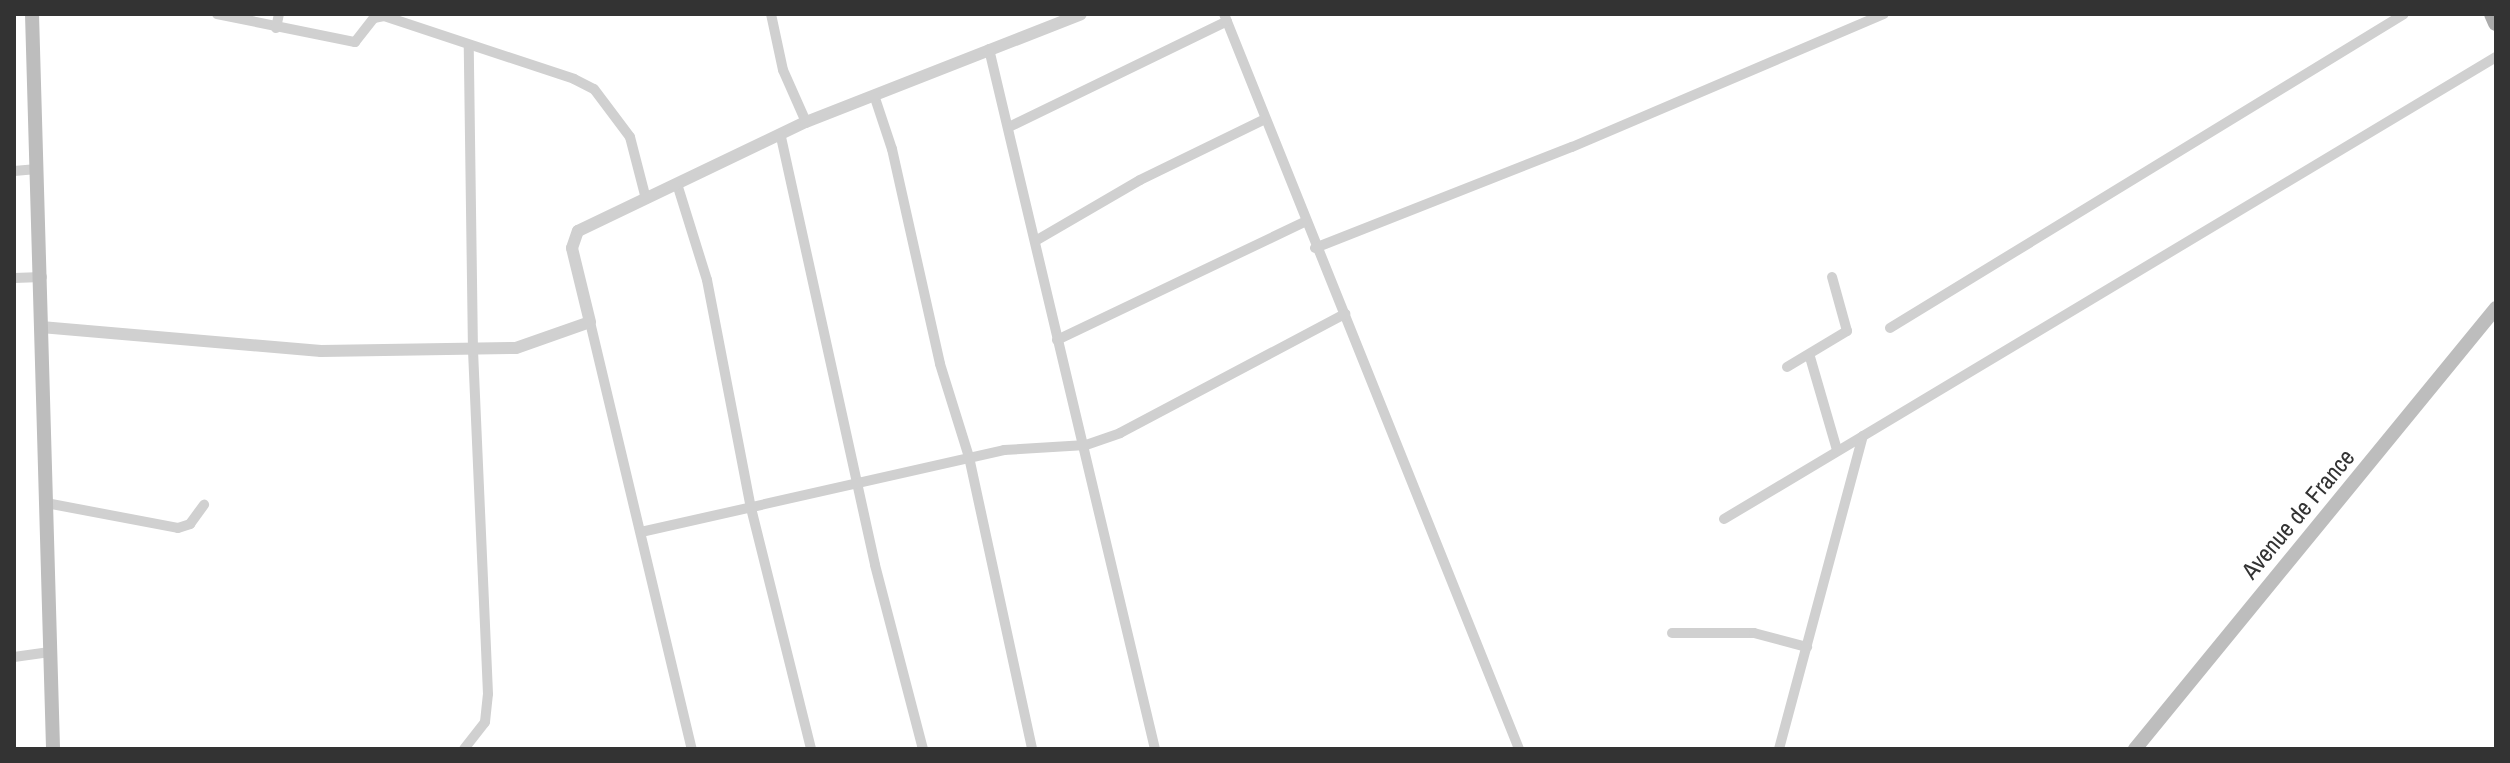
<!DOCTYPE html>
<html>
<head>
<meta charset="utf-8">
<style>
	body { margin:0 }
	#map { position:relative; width:2510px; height:763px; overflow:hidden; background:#fff; font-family:"Archivo Narrow",sans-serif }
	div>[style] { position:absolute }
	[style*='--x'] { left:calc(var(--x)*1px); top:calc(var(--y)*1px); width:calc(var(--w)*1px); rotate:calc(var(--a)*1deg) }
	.minor>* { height:10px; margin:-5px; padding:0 5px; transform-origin:5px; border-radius:5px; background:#d0d0d0 }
	.tertiary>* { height:12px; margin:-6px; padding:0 6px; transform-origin:6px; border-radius:6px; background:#d0d0d0 }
	.secondary>* { height:14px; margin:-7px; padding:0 7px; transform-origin:7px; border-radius:7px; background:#bdbdbd }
	.primary>* { height:16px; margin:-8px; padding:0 8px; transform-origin:8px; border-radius:8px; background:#ababab }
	span { translate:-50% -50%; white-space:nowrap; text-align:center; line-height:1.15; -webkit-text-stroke:8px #fff; paint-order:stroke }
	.street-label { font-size:24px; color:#333 }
	.frame { position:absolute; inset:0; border:16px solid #333; pointer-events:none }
</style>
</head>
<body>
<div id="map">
	<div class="minor">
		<div style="--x:217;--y:14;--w:141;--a:11.5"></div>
		<div style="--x:355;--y:42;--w:31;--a:-52"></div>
		<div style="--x:374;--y:18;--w:10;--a:-11"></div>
		<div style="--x:384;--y:16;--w:200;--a:18.3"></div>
		<div style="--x:574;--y:79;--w:22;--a:27"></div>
		<div style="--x:594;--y:89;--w:60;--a:53.1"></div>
		<div style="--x:630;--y:137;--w:64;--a:75.5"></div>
		<div style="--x:771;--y:14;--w:57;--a:77.9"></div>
		<div style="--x:783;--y:70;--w:57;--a:66.1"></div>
		<div style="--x:1224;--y:14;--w:792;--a:68.13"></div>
		<div style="--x:276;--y:28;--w:14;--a:-78"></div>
		<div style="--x:989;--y:49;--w:719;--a:76.66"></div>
		<div style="--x:874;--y:95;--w:57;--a:71.6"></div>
		<div style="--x:892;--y:149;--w:220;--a:77.4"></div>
		<div style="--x:940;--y:364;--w:97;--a:72.7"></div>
		<div style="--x:969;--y:457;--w:299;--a:77.8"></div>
		<div style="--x:1011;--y:126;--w:240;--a:-25.9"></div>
		<div style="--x:781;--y:137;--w:438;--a:77.6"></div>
		<div style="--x:875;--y:565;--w:190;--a:75.4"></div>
		<div style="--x:14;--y:171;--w:23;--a:-5"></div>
		<div style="--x:678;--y:187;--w:97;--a:72.7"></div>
		<div style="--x:707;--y:280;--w:232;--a:79.1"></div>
		<div style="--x:751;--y:508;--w:248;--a:76"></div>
		<div style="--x:1037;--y:240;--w:119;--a:-30.2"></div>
		<div style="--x:1140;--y:180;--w:137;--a:-26"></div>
		<div style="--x:1315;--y:248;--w:276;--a:-21.5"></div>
		<div style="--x:1572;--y:147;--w:339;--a:-23.1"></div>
		<div style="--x:14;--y:278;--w:28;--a:-2"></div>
		<div style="--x:590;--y:322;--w:439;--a:76.6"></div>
		<div style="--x:1890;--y:328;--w:602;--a:-31.42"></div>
		<div style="--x:1057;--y:340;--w:274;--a:-25.5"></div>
		<div style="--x:1810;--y:357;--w:97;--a:73.8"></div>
		<div style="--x:1787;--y:367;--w:70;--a:-31"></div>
		<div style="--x:1847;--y:331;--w:56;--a:-105.5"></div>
		<div style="--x:46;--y:503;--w:134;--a:10.7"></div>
		<div style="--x:178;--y:528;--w:13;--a:-18"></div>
		<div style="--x:190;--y:524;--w:24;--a:-54"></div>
		<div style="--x:1724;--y:519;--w:162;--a:-30.8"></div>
		<div style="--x:641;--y:532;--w:372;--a:-12.7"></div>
		<div style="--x:1004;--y:450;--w:82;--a:-3.5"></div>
		<div style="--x:1086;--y:445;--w:36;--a:-19"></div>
		<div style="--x:1120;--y:433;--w:255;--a:-27.9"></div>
		<div style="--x:1672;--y:633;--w:82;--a:0"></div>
		<div style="--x:1754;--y:633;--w:55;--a:14.8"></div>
		<div style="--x:14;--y:657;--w:36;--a:-8"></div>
		<div style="--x:464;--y:749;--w:34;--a:-52"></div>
		<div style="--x:485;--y:722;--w:28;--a:-84"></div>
		<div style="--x:488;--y:694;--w:342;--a:-92.5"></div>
		<div style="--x:473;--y:352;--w:304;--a:-90.8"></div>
		<div style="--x:1779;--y:749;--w:324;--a:-75"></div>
		<div style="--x:1863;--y:436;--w:738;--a:-30.91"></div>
	</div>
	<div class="tertiary">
		<div style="--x:41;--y:327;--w:281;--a:4.9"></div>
		<div style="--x:321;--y:351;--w:195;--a:-0.9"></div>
		<div style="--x:516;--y:348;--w:78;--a:-19.4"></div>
		<div style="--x:590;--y:322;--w:76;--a:-103.7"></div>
		<div style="--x:572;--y:248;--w:18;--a:-71"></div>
		<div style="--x:578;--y:231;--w:253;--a:-25.6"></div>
		<div style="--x:806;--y:122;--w:295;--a:-21.4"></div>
	</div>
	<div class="secondary">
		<div style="--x:32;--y:14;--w:735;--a:88.36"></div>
		<div style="--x:2135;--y:749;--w:570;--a:-50.7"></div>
	</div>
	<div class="primary">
		<div style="--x:2492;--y:14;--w:10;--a:66"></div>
	</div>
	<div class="street-label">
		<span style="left:2298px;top:514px;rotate:-50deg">Avenue de France</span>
	</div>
	<div class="frame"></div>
</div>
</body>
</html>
